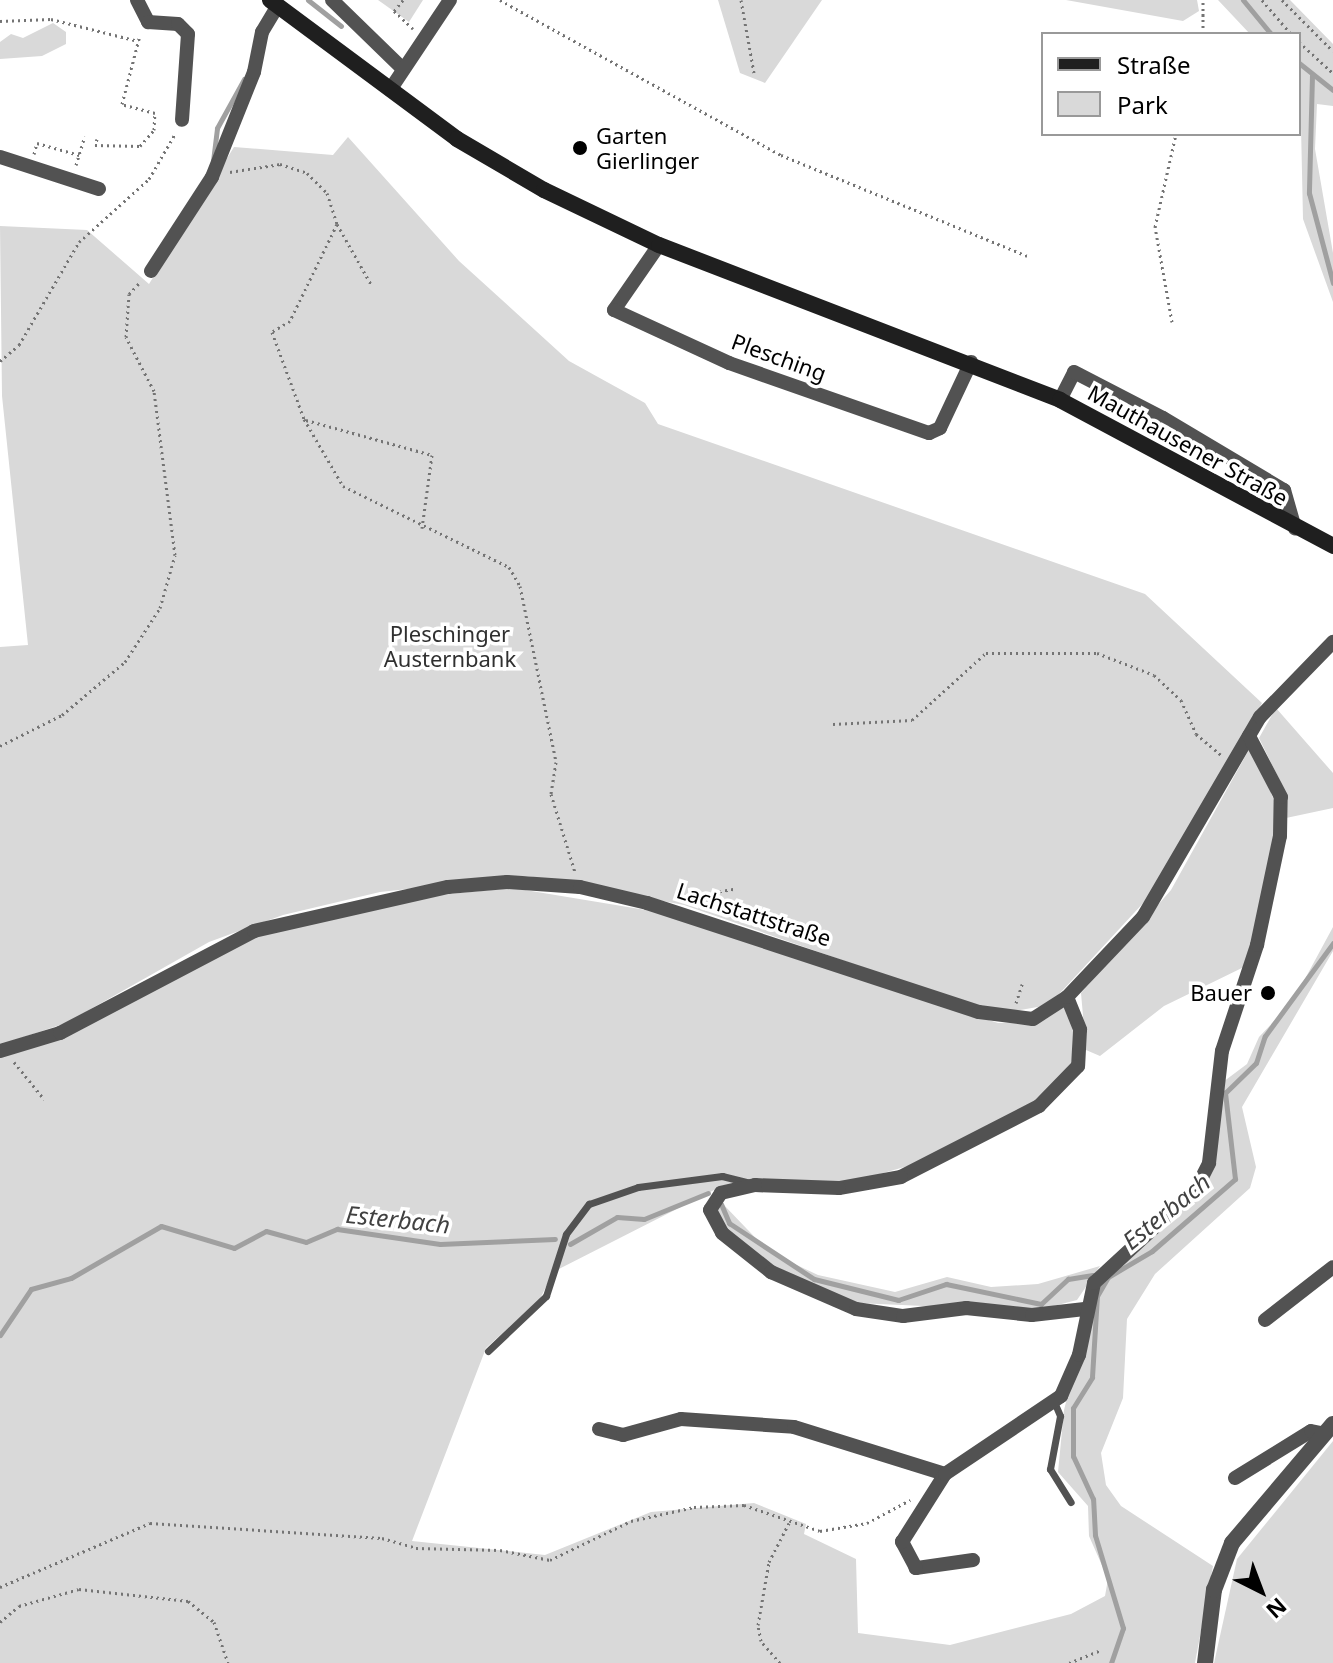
<!DOCTYPE html>
<html>
<head>
<meta charset="utf-8">
<style>
	body { margin:0 }
	#map { position:relative; width:1333px; height:1663px; overflow:hidden; background:#fff; font-family:"Noto Sans",sans-serif }
	div>[style] { position:absolute }
	[style*='--x'] { left:calc(var(--x)*1px); top:calc(var(--y)*1px); width:calc(var(--w)*1px); rotate:calc(var(--a)*1deg) }
	.green>* { inset:0; background:#d9d9d9 }
	.stream>* { height:5px; margin:-2.5px; padding:0 2.5px; transform-origin:2.5px; border-radius:2.5px; background:#a0a0a0 }
	.path>* { height:3px; margin-top:-1.5px; transform-origin:0; background:repeating-linear-gradient(90deg,#747474 0 2px,transparent 0 6px) }
	.service>* { height:7px; margin:-3.5px; padding:0 3.5px; transform-origin:3.5px; border-radius:3.5px; background:#525252 }
	.minor>* { height:14px; margin:-7px; padding:0 7px; transform-origin:7px; border-radius:7px; background:#525252 }
	.tertiary>* { height:16px; margin:-8px; padding:0 8px; transform-origin:8px; border-radius:8px; background:#525252 }
	.secondary>* { height:16px; margin:-8px; padding:0 8px; transform-origin:8px; border-radius:8px; background:#1f1f1f }
	.dots>* { width:22px; height:22px; translate:-50% -50%; box-sizing:border-box; border:4px solid #fff; border-radius:50% }
	span { translate:-50% -50%; white-space:nowrap; text-align:center; line-height:1.15; -webkit-text-stroke:7px #fff; paint-order:stroke }
	.poi-label { font-size:22px; color:#000 }
	.left { translate:0 -50%; text-align:left }
	.right { translate:-100% -50%; text-align:right }
	.street-label { font-size:22px; color:#000 }
	.park-label { font-size:22px; color:#303030 }
	.water-label { font-size:24px; color:#414141; font-style:italic }
	.legend { position:absolute; left:1041px; top:32px; width:260px; height:104px; box-sizing:border-box; background:#fff; border:2px solid #999; margin:0; padding:10px 14px; list-style:none; font-size:24px; color:#000 }
	.legend li { display:flex; align-items:center; gap:16px; height:40px }
	.legend b { width:40px; border:2px solid #999 }
	.north { position:absolute; left:1221px; top:1551px; width:80px; height:80px; -webkit-text-stroke:6px #fff; paint-order:stroke; rotate:138deg; font-size:22px; font-weight:700; line-height:32px; text-align:center; color:#000 }
	.north::after { content:''; display:block; margin:auto; width:28px; height:36px; background:#000; clip-path:polygon(50% 0,100% 100%,50% 72%,0 100%) }
</style>
</head>
<body>
<div id="map">
	<div class="green">
		<div style="clip-path:polygon(378px 0,423px 0,409px 22px)"></div>
		<div style="clip-path:polygon(718px 0,822px 0,765px 83px,740px 73px)"></div>
		<div style="clip-path:polygon(1066px 0,1197px 0,1199px 11px,1183px 21px)"></div>
		<div style="clip-path:polygon(1218px 0,1290px 0,1333px 44px,1333px 106px,1317px 104px,1315px 149px,1333px 253px,1333px 302px,1303px 219px,1299px 34px,1250px 34px)"></div>
		<div style="clip-path:polygon(53px 23px,66px 32px,66px 44px,42px 56px,0 59px,0 42px,11px 34px,23px 38px)"></div>
		<div style="clip-path:polygon(348px 137px,459px 261px,569px 361px,645px 403px,658px 424px,1145px 594px,1262px 703px,1158px 887px,1049px 1005px,1008px 1012px,954px 999px,684px 905px,528px 876px,380px 892px,283px 915px,209px 942px,66px 1023px,0 1045px,0 647px,28px 645px,2px 396px,0 226px,87px 230px,149px 284px,234px 147px,333px 155px)"></div>
		<div style="clip-path:polygon(1276px 708px,1333px 773px,1333px 808px,1286px 818px,1279px 779px,1259px 738px)"></div>
		<div style="clip-path:polygon(1251px 746px,1279px 812px,1246px 966px,1164px 1006px,1100px 1056px,1086px 1050px,1081px 993px,1171px 890px)"></div>
		<div style="clip-path:polygon(513px 888px,658px 912px,998px 1023px,1039px 1022px,1065px 1006px,1073px 1017px,1072px 1068px,1042px 1098px,915px 1164px,848px 1183px,724px 1185px,553px 1272px,540px 1299px,486px 1348px,412px 1541px,545px 1555px,651px 1512px,754px 1503px,806px 1524px,804px 1534px,856px 1559px,858px 1633px,950px 1645px,1071px 1614px,1105px 1596px,1108px 1579px,1089px 1536px,1088px 1506px,1058px 1472px,1064px 1410px,1095px 1288px,1205px 1181px,1223px 1082px,1247px 1064px,1259px 1037px,1293px 1001px,1333px 927px,1333px 951px,1242px 1107px,1256px 1167px,1250px 1188px,1155px 1274px,1127px 1319px,1123px 1398px,1101px 1453px,1106px 1485px,1121px 1506px,1213px 1566px,1195px 1663px,0 1663px,0 1056px,63px 1037px,261px 934px,439px 895px)"></div>
		<div style="clip-path:polygon(722px 1203px,769px 1252px,818px 1275px,895px 1292px,947px 1277px,991px 1287px,1038px 1284px,1100px 1266px,1077px 1300px,1034px 1311px,857px 1303px,772px 1267px,724px 1228px,716px 1205px)"></div>
		<div style="clip-path:polygon(1333px 1441px,1333px 1663px,1214px 1663px,1237px 1559px)"></div>
	</div>
	<div class="stream">
		<div style="--x:308;--y:0;--w:42;--a:38.2"></div>
		<div style="--x:1243;--y:0;--w:44;--a:50.5"></div>
		<div style="--x:1299;--y:63;--w:43;--a:38.5"></div>
		<div style="--x:1312;--y:75;--w:118;--a:91.5"></div>
		<div style="--x:1309;--y:193;--w:93;--a:75.1"></div>
		<div style="--x:213;--y:161;--w:33;--a:-83"></div>
		<div style="--x:217;--y:128;--w:56;--a:-61.1"></div>
		<div style="--x:721;--y:1204;--w:21;--a:67"></div>
		<div style="--x:729;--y:1223;--w:102;--a:33.4"></div>
		<div style="--x:814;--y:1279;--w:87;--a:14"></div>
		<div style="--x:898;--y:1300;--w:51;--a:-18.4"></div>
		<div style="--x:946;--y:1284;--w:97;--a:11.9"></div>
		<div style="--x:1041;--y:1304;--w:37;--a:-43"></div>
		<div style="--x:1068;--y:1279;--w:25;--a:-9"></div>
		<div style="--x:570;--y:1244;--w:54;--a:-29.9"></div>
		<div style="--x:617;--y:1217;--w:27;--a:4"></div>
		<div style="--x:644;--y:1219;--w:69;--a:-22.1"></div>
		<div style="--x:0;--y:1335;--w:55;--a:-56"></div>
		<div style="--x:31;--y:1289;--w:41;--a:-15.4"></div>
		<div style="--x:71;--y:1278;--w:104;--a:-30"></div>
		<div style="--x:161;--y:1226;--w:76;--a:16.8"></div>
		<div style="--x:234;--y:1248;--w:36;--a:-28"></div>
		<div style="--x:266;--y:1231;--w:41;--a:15.4"></div>
		<div style="--x:306;--y:1242;--w:34;--a:-23"></div>
		<div style="--x:337;--y:1229;--w:104;--a:8.3"></div>
		<div style="--x:440;--y:1244;--w:115;--a:-2.5"></div>
		<div style="--x:1111;--y:1663;--w:37;--a:-71"></div>
		<div style="--x:1123;--y:1628;--w:97;--a:-106.8"></div>
		<div style="--x:1095;--y:1535;--w:36;--a:-93"></div>
		<div style="--x:1093;--y:1499;--w:47;--a:-114.9"></div>
		<div style="--x:1073;--y:1456;--w:48;--a:-90"></div>
		<div style="--x:1073;--y:1408;--w:36;--a:-58"></div>
		<div style="--x:1092;--y:1377;--w:81;--a:-86.5"></div>
		<div style="--x:1097;--y:1296;--w:22;--a:-60"></div>
		<div style="--x:1108;--y:1277;--w:51;--a:-30.6"></div>
		<div style="--x:1152;--y:1251;--w:110;--a:-40.9"></div>
		<div style="--x:1235;--y:1179;--w:87;--a:-96.6"></div>
		<div style="--x:1225;--y:1093;--w:43;--a:-44.1"></div>
		<div style="--x:1256;--y:1063;--w:28;--a:-72"></div>
		<div style="--x:1265;--y:1036;--w:115;--a:-53.8"></div>
	</div>
	<div class="path">
		<div style="--x:403;--y:0;--w:14;--a:129"></div>
		<div style="--x:394;--y:11;--w:26;--a:43"></div>
		<div style="--x:500;--y:0;--w:321;--a:28.9"></div>
		<div style="--x:781;--y:155;--w:266;--a:22.3"></div>
		<div style="--x:741;--y:0;--w:74;--a:79.9"></div>
		<div style="--x:1262;--y:0;--w:45;--a:49.5"></div>
		<div style="--x:1282;--y:0;--w:72;--a:45"></div>
		<div style="--x:0;--y:21;--w:51;--a:-2.2"></div>
		<div style="--x:51;--y:19;--w:90;--a:14.2"></div>
		<div style="--x:1203;--y:34;--w:34;--a:-90"></div>
		<div style="--x:1299;--y:42;--w:46;--a:42.4"></div>
		<div style="--x:97;--y:139;--w:6;--a:108"></div>
		<div style="--x:95;--y:145;--w:45;--a:1.3"></div>
		<div style="--x:140;--y:146;--w:21;--a:-49"></div>
		<div style="--x:154;--y:130;--w:17;--a:-87"></div>
		<div style="--x:155;--y:113;--w:34;--a:-165"></div>
		<div style="--x:122;--y:104;--w:71;--a:-75.4"></div>
		<div style="--x:34;--y:154;--w:11;--a:-75"></div>
		<div style="--x:37;--y:143;--w:44;--a:15.9"></div>
		<div style="--x:76;--y:165;--w:30;--a:-73"></div>
		<div style="--x:230;--y:172;--w:51;--a:-9.1"></div>
		<div style="--x:280;--y:164;--w:28;--a:18"></div>
		<div style="--x:307;--y:173;--w:28;--a:45"></div>
		<div style="--x:327;--y:193;--w:33;--a:72"></div>
		<div style="--x:337;--y:224;--w:108;--a:115.9"></div>
		<div style="--x:290;--y:321;--w:21;--a:149"></div>
		<div style="--x:272;--y:332;--w:93;--a:69.8"></div>
		<div style="--x:304;--y:419;--w:78;--a:59.8"></div>
		<div style="--x:343;--y:486;--w:185;--a:26"></div>
		<div style="--x:509;--y:567;--w:22;--a:60"></div>
		<div style="--x:520;--y:586;--w:180;--a:78.4"></div>
		<div style="--x:556;--y:762;--w:32;--a:99"></div>
		<div style="--x:551;--y:794;--w:82;--a:72.9"></div>
		<div style="--x:337;--y:224;--w:71;--a:60.6"></div>
		<div style="--x:1172;--y:322;--w:97;--a:-100.1"></div>
		<div style="--x:1155;--y:227;--w:95;--a:-77.3"></div>
		<div style="--x:0;--y:361;--w:25;--a:-40"></div>
		<div style="--x:19;--y:345;--w:119;--a:-59.8"></div>
		<div style="--x:79;--y:242;--w:94;--a:-42"></div>
		<div style="--x:149;--y:179;--w:52;--a:-60"></div>
		<div style="--x:306;--y:420;--w:131;--a:15.5"></div>
		<div style="--x:432;--y:455;--w:74;--a:97.8"></div>
		<div style="--x:833;--y:724;--w:79;--a:-2.9"></div>
		<div style="--x:912;--y:720;--w:100;--a:-42.2"></div>
		<div style="--x:986;--y:653;--w:111;--a:0"></div>
		<div style="--x:1097;--y:653;--w:61;--a:21.1"></div>
		<div style="--x:1154;--y:675;--w:37;--a:43"></div>
		<div style="--x:1181;--y:700;--w:37;--a:66"></div>
		<div style="--x:1196;--y:734;--w:33;--a:40"></div>
		<div style="--x:0;--y:746;--w:69;--a:-26.6"></div>
		<div style="--x:62;--y:715;--w:82;--a:-40.1"></div>
		<div style="--x:125;--y:662;--w:64;--a:-57.1"></div>
		<div style="--x:160;--y:608;--w:55;--a:-74.2"></div>
		<div style="--x:175;--y:555;--w:165;--a:-97.3"></div>
		<div style="--x:154;--y:391;--w:61;--a:-117.4"></div>
		<div style="--x:126;--y:337;--w:43;--a:-86"></div>
		<div style="--x:129;--y:294;--w:16;--a:-47"></div>
		<div style="--x:678;--y:898;--w:56;--a:-9.3"></div>
		<div style="--x:1016;--y:1003;--w:20;--a:-72"></div>
		<div style="--x:14;--y:1062;--w:48;--a:51"></div>
		<div style="--x:0;--y:1587;--w:163;--a:-23.1"></div>
		<div style="--x:150;--y:1523;--w:232;--a:3.7"></div>
		<div style="--x:382;--y:1538;--w:35;--a:16"></div>
		<div style="--x:416;--y:1548;--w:84;--a:1.4"></div>
		<div style="--x:500;--y:1550;--w:51;--a:11.3"></div>
		<div style="--x:550;--y:1560;--w:90;--a:-25.7"></div>
		<div style="--x:631;--y:1521;--w:65;--a:-12.5"></div>
		<div style="--x:694;--y:1507;--w:50;--a:-2.3"></div>
		<div style="--x:744;--y:1505;--w:80;--a:18.9"></div>
		<div style="--x:820;--y:1531;--w:48;--a:-9.7"></div>
		<div style="--x:867;--y:1523;--w:49;--a:-28.1"></div>
		<div style="--x:0;--y:1622;--w:25;--a:-40"></div>
		<div style="--x:19;--y:1606;--w:62;--a:-15.8"></div>
		<div style="--x:79;--y:1589;--w:110;--a:6.3"></div>
		<div style="--x:188;--y:1601;--w:33;--a:39"></div>
		<div style="--x:214;--y:1622;--w:43;--a:71.1"></div>
		<div style="--x:780;--y:1663;--w:29;--a:-131"></div>
		<div style="--x:761;--y:1641;--w:16;--a:-101"></div>
		<div style="--x:758;--y:1625;--w:64;--a:-80.1"></div>
		<div style="--x:769;--y:1562;--w:44;--a:-62.9"></div>
		<div style="--x:1069;--y:1663;--w:35;--a:-22"></div>
	</div>
	<div class="service">
		<div style="--x:488;--y:1351;--w:80;--a:-43.5"></div>
		<div style="--x:546;--y:1296;--w:65;--a:-72.1"></div>
		<div style="--x:566;--y:1234;--w:38;--a:-53"></div>
		<div style="--x:589;--y:1204;--w:52;--a:-19.1"></div>
		<div style="--x:638;--y:1187;--w:85;--a:-7.5"></div>
		<div style="--x:722;--y:1176;--w:29;--a:14"></div>
		<div style="--x:1055;--y:1404;--w:13;--a:67"></div>
		<div style="--x:1060;--y:1416;--w:54;--a:100.7"></div>
		<div style="--x:1050;--y:1469;--w:39;--a:58"></div>
	</div>
	<div class="minor">
		<div style="--x:137;--y:0;--w:25;--a:63"></div>
		<div style="--x:148;--y:22;--w:30;--a:4"></div>
		<div style="--x:178;--y:24;--w:14;--a:45"></div>
		<div style="--x:188;--y:34;--w:86;--a:94"></div>
		<div style="--x:332;--y:0;--w:99;--a:44.2"></div>
		<div style="--x:390;--y:90;--w:108;--a:-56.3"></div>
		<div style="--x:0;--y:157;--w:104;--a:17.9"></div>
		<div style="--x:659;--y:245;--w:79;--a:124.7"></div>
		<div style="--x:614;--y:310;--w:127;--a:24.7"></div>
		<div style="--x:729;--y:363;--w:212;--a:19.3"></div>
		<div style="--x:929;--y:433;--w:12;--a:-24"></div>
		<div style="--x:940;--y:428;--w:73;--a:-64.8"></div>
		<div style="--x:151;--y:271;--w:112;--a:-57"></div>
		<div style="--x:212;--y:177;--w:113;--a:-68.2"></div>
		<div style="--x:254;--y:72;--w:41;--a:-78.7"></div>
		<div style="--x:262;--y:32;--w:31;--a:-59"></div>
		<div style="--x:1060;--y:400;--w:31;--a:-63"></div>
		<div style="--x:1074;--y:372;--w:100;--a:27.3"></div>
		<div style="--x:1163;--y:418;--w:141;--a:30.8"></div>
		<div style="--x:1284;--y:490;--w:40;--a:74"></div>
		<div style="--x:1067;--y:997;--w:35;--a:68"></div>
		<div style="--x:1080;--y:1030;--w:36;--a:93"></div>
		<div style="--x:1078;--y:1066;--w:56;--a:134.3"></div>
		<div style="--x:1039;--y:1106;--w:155;--a:152.8"></div>
		<div style="--x:901;--y:1177;--w:63;--a:169.9"></div>
		<div style="--x:839;--y:1188;--w:84;--a:-178"></div>
		<div style="--x:755;--y:1185;--w:35;--a:167"></div>
		<div style="--x:721;--y:1193;--w:20;--a:123"></div>
		<div style="--x:710;--y:1210;--w:26;--a:62"></div>
		<div style="--x:722;--y:1233;--w:63;--a:38.5"></div>
		<div style="--x:771;--y:1272;--w:93;--a:23.5"></div>
		<div style="--x:856;--y:1309;--w:48;--a:8.5"></div>
		<div style="--x:903;--y:1316;--w:64;--a:-7.2"></div>
		<div style="--x:966;--y:1308;--w:66;--a:6.1"></div>
		<div style="--x:1032;--y:1315;--w:53;--a:-6.5"></div>
		<div style="--x:0;--y:1051;--w:63;--a:-16.7"></div>
		<div style="--x:60;--y:1033;--w:219;--a:-27.7"></div>
		<div style="--x:254;--y:931;--w:199;--a:-12.8"></div>
		<div style="--x:448;--y:887;--w:59;--a:-4.8"></div>
		<div style="--x:507;--y:882;--w:73;--a:3.9"></div>
		<div style="--x:580;--y:887;--w:69;--a:13.4"></div>
		<div style="--x:647;--y:903;--w:349;--a:18.2"></div>
		<div style="--x:979;--y:1012;--w:54;--a:7.4"></div>
		<div style="--x:1033;--y:1019;--w:40;--a:-32.9"></div>
		<div style="--x:1067;--y:997;--w:110;--a:-46.5"></div>
		<div style="--x:1143;--y:917;--w:232;--a:-59.7"></div>
		<div style="--x:1260;--y:717;--w:105;--a:-45.8"></div>
		<div style="--x:1265;--y:1320;--w:86;--a:-37.9"></div>
		<div style="--x:599;--y:1429;--w:25;--a:14"></div>
		<div style="--x:623;--y:1435;--w:60;--a:-15.4"></div>
		<div style="--x:681;--y:1419;--w:113;--a:4"></div>
		<div style="--x:794;--y:1427;--w:158;--a:17.3"></div>
		<div style="--x:1235;--y:1478;--w:89;--a:-31.7"></div>
		<div style="--x:1311;--y:1431;--w:14;--a:12"></div>
		<div style="--x:973;--y:1560;--w:58;--a:172"></div>
		<div style="--x:916;--y:1568;--w:30;--a:-118"></div>
		<div style="--x:902;--y:1542;--w:80;--a:-57.7"></div>
		<div style="--x:945;--y:1474;--w:140;--a:-33.9"></div>
		<div style="--x:1061;--y:1396;--w:45;--a:-66.3"></div>
		<div style="--x:1079;--y:1355;--w:74;--a:-78.2"></div>
		<div style="--x:1094;--y:1283;--w:139;--a:-42.7"></div>
		<div style="--x:1196;--y:1189;--w:29;--a:-63"></div>
		<div style="--x:1209;--y:1163;--w:113;--a:-83.4"></div>
		<div style="--x:1222;--y:1051;--w:112;--a:-71.7"></div>
		<div style="--x:1257;--y:945;--w:111;--a:-78.1"></div>
		<div style="--x:1280;--y:836;--w:39;--a:-89"></div>
		<div style="--x:1281;--y:797;--w:69;--a:-117.7"></div>
	</div>
	<div class="tertiary">
		<div style="--x:1205;--y:1663;--w:74;--a:-83"></div>
		<div style="--x:1214;--y:1590;--w:50;--a:-69"></div>
		<div style="--x:1232;--y:1543;--w:156;--a:-49.7"></div>
	</div>
	<div class="secondary">
		<div style="--x:270;--y:0;--w:233;--a:36.6"></div>
		<div style="--x:457;--y:139;--w:101;--a:30.4"></div>
		<div style="--x:544;--y:190;--w:127;--a:25.6"></div>
		<div style="--x:659;--y:245;--w:430;--a:21.1"></div>
		<div style="--x:1060;--y:400;--w:310;--a:28.1"></div>
	</div>
	<div class="dots">
		<div style="left:580px;top:148px;background:#000"></div>
		<div style="left:1268px;top:993px;background:#000"></div>
	</div>
	<div class="poi-label">
		<span class="left" style="left:596px;top:148px">Garten<br>Gierlinger</span>
		<span class="right" style="left:1252px;top:993px">Bauer</span>
	</div>
	<div class="street-label">
		<span style="left:779px;top:357px;rotate:20deg">Plesching</span>
		<span style="left:1188px;top:445px;rotate:29deg">Mauthausener Straße</span>
		<span style="left:754px;top:914px;rotate:18deg">Lachstattstraße</span>
	</div>
	<div class="park-label">
		<span style="left:450px;top:646px">Pleschinger<br>Austernbank</span>
	</div>
	<div class="water-label">
		<span style="left:1166px;top:1211px;rotate:-39deg">Esterbach</span>
		<span style="left:398px;top:1219px;rotate:6deg">Esterbach</span>
	</div>
	<ul class="legend">
	<li><b style="height:10px;background:#1f1f1f"></b>Straße</li>
	<li><b style="height:22px;background:#d9d9d9"></b>Park</li>
	</ul>
	<div class="north">N</div>
</div>
</body>
</html>
